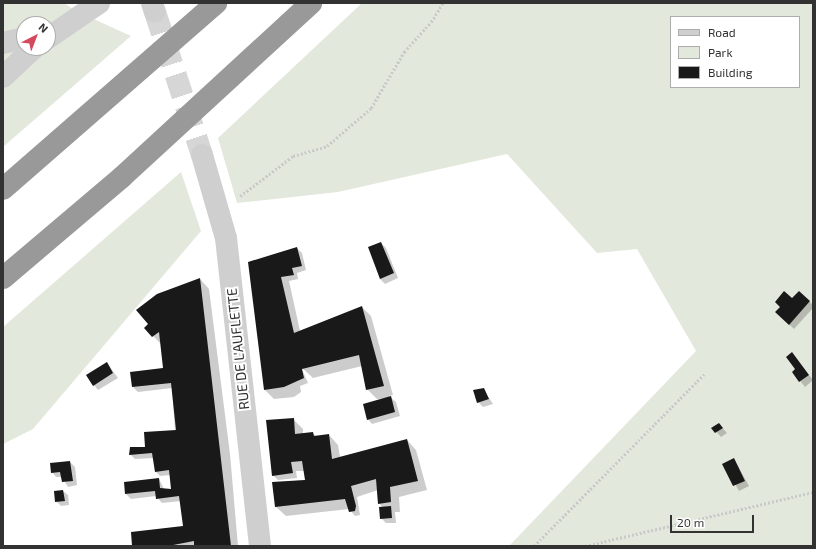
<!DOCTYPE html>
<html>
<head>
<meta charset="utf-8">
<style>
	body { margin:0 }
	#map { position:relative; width:816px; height:549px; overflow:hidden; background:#fff; font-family:"Exo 2",sans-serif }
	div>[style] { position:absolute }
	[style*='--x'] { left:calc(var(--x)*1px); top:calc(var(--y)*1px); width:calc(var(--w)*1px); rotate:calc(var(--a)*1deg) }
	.green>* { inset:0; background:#e3e8dc }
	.shadow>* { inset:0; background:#0003 }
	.building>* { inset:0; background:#191919 }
	.tertiary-tunnel>* { height:22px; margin-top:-11px; transform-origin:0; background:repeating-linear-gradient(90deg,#d6d6d6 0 22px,transparent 0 33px) }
	.path>* { height:2.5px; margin-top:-1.25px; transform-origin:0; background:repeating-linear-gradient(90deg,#c9c9c9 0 2px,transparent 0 4px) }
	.minor>* { height:22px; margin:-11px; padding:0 11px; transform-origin:11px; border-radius:11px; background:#cfcfcf }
	.tertiary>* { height:22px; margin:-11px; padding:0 11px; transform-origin:11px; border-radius:11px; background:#cfcfcf }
	.motorway>* { height:22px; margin:-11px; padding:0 11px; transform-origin:11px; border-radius:11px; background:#999 }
	span { translate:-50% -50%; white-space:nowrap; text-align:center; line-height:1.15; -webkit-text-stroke:4px #fff; paint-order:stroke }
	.street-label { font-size:14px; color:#323232 }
	.frame { position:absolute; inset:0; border:4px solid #323232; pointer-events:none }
	.legend { position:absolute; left:670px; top:16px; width:130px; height:72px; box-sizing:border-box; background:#fff; border:1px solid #adadad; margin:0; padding:5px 7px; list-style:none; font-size:12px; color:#323232 }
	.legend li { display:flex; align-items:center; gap:8px; height:20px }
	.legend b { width:20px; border:1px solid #adadad }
	.north { position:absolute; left:16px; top:16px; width:40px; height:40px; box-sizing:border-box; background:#fff; border:1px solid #adadad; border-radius:50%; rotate:42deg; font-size:11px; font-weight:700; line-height:16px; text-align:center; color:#323232 }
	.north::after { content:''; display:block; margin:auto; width:14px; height:18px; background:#d5495c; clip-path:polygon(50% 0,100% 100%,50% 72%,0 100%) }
	.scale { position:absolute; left:670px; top:515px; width:84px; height:18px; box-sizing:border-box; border:2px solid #323232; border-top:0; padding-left:5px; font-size:12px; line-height:14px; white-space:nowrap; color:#323232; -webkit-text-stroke:3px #fff; paint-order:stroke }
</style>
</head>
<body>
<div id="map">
	<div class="green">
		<div style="clip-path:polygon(evenodd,3px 3px,64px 3px,76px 11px,131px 36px,3px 147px,3px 3px,24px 24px,48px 24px,48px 48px,24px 48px,24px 24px)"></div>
		<div style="clip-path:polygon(evenodd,362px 3px,813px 3px,813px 546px,509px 546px,696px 351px,637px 249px,597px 253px,507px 154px,338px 192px,237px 203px,218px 138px,362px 3px,671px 17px,799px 17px,799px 87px,671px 87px,671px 17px)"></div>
		<div style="clip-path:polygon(181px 172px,201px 231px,33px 429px,3px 444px,3px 327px)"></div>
	</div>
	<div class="shadow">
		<div style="clip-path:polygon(381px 243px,386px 248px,398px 278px,385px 284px,380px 279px,370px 248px)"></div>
		<div style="clip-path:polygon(297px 248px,302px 253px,306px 270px,297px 273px,298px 279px,289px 281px,300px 331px,362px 307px,371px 316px,393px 395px,389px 396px,396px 402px,400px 416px,372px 424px,368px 419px,390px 398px,377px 399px,367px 389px,362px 366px,313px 378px,301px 367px,308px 383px,300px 386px,301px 392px,294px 397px,274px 399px,265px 390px,249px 263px)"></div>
		<div style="clip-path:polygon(200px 279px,209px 289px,230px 454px,238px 546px,133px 546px,184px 527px,181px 501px,162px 503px,156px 496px,131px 499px,126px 494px,159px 479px,164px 489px,172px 490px,171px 475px,160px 476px,155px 471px,154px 458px,135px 459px,130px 454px,175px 431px,172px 388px,138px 392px,133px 387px,166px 370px,162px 345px,145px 328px)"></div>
		<div style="clip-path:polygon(799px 292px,813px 305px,813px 308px,794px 329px,781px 317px)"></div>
		<div style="clip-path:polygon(792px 354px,813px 380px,805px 387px,793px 372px,796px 370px)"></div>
		<div style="clip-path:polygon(107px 363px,118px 378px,98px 390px,94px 385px)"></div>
		<div style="clip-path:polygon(483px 389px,493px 404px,483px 407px,478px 402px)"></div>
		<div style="clip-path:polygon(293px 419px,303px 429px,303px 434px,312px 433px,316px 436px,329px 435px,338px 445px,340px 457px,407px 440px,416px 450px,427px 490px,399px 497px,400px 512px,395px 512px,396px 523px,386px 523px,381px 518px,383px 508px,379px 503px,378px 490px,357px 497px,360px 515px,355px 516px,349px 509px,286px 516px,276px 507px,273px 483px,306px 480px,305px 471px,296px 471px,297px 478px,278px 480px,273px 475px)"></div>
		<div style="clip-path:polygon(719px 424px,727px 433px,721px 437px,713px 428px)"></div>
		<div style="clip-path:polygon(734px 459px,749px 486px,739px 491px,724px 464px)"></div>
		<div style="clip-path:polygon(70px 462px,75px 467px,77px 485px,68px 487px,62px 477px,56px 477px,52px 472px)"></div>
		<div style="clip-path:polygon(63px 491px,68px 495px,69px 505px,61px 506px,56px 501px)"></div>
	</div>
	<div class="building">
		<div style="clip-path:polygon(381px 242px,394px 273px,380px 279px,368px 247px)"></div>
		<div style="clip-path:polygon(297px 247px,302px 266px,292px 268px,294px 275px,281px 277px,294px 333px,362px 306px,384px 386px,366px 390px,359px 355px,302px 369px,304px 378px,284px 387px,264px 390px,248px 262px)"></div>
		<div style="clip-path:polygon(200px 278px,231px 546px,194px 546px,194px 541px,168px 546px,132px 546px,131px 532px,183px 526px,179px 496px,156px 499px,155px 491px,125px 494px,124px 482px,159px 478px,160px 488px,171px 489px,169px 470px,155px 472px,152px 453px,129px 455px,130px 447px,145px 447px,144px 432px,176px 430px,171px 383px,132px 387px,130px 372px,163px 368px,159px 332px,152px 337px,144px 328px,148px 324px,136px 310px,157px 294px)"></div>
		<div style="clip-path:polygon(784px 291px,792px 298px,799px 291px,810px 301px,789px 325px,775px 312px,780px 307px,775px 302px)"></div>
		<div style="clip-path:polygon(792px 352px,809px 375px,799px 382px,792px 372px,795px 369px,786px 357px)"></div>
		<div style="clip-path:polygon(107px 362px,113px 373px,93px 386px,86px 375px)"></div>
		<div style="clip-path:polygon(484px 388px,489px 399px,477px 403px,473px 390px)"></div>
		<div style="clip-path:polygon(391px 396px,395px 412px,367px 420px,363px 404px)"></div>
		<div style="clip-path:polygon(294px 418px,295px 434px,313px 432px,314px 436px,329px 434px,332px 459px,407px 439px,418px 481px,390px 487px,391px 502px,378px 504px,376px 479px,351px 486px,356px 506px,355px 511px,349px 512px,345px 499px,275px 507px,272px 482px,305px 480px,302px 461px,291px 462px,293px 473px,272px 476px,266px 420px)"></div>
		<div style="clip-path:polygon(719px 423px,723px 428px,715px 433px,711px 428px)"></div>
		<div style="clip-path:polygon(734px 458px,745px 481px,733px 486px,722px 464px)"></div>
		<div style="clip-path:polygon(70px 461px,73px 481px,62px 482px,60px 472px,51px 473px,50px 463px)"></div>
		<div style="clip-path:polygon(63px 490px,65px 501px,55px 502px,54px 491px)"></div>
		<div style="clip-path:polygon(391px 506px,392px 518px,380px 519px,379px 507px)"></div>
	</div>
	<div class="tertiary-tunnel">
		<div style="--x:155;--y:12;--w:151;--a:71.8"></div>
	</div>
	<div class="path">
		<div style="--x:240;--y:196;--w:66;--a:-37"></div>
		<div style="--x:293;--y:156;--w:35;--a:-16"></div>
		<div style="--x:327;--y:146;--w:58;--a:-40.8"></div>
		<div style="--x:371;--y:108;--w:65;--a:-59.5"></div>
		<div style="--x:404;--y:52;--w:40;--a:-48"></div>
		<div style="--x:431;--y:22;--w:22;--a:-58"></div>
		<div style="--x:534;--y:546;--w:243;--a:-45.3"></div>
		<div style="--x:585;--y:546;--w:234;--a:-13.3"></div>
	</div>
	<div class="minor">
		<div style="--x:48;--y:38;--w:62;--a:-34.5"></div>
		<div style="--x:3;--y:43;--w:22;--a:-13"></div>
		<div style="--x:3;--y:77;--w:42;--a:-43.1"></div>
	</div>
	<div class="tertiary">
		<div style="--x:152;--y:3;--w:9;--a:72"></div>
		<div style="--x:202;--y:155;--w:86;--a:73.9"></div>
		<div style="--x:226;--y:238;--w:310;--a:83.7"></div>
	</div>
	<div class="motorway">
		<div style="--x:3;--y:189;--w:283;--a:-41.1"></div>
		<div style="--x:3;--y:278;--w:156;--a:-40.3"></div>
		<div style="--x:122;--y:177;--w:257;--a:-42.6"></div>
	</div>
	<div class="street-label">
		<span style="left:238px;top:349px;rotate:-96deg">RUE DE L'AUFLETTE</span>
	</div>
	<div class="frame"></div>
	<ul class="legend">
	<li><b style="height:5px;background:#cfcfcf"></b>Road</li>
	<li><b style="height:11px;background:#e3e8dc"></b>Park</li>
	<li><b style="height:11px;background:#191919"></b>Building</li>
	</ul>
	<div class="north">N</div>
	<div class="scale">20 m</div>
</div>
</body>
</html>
